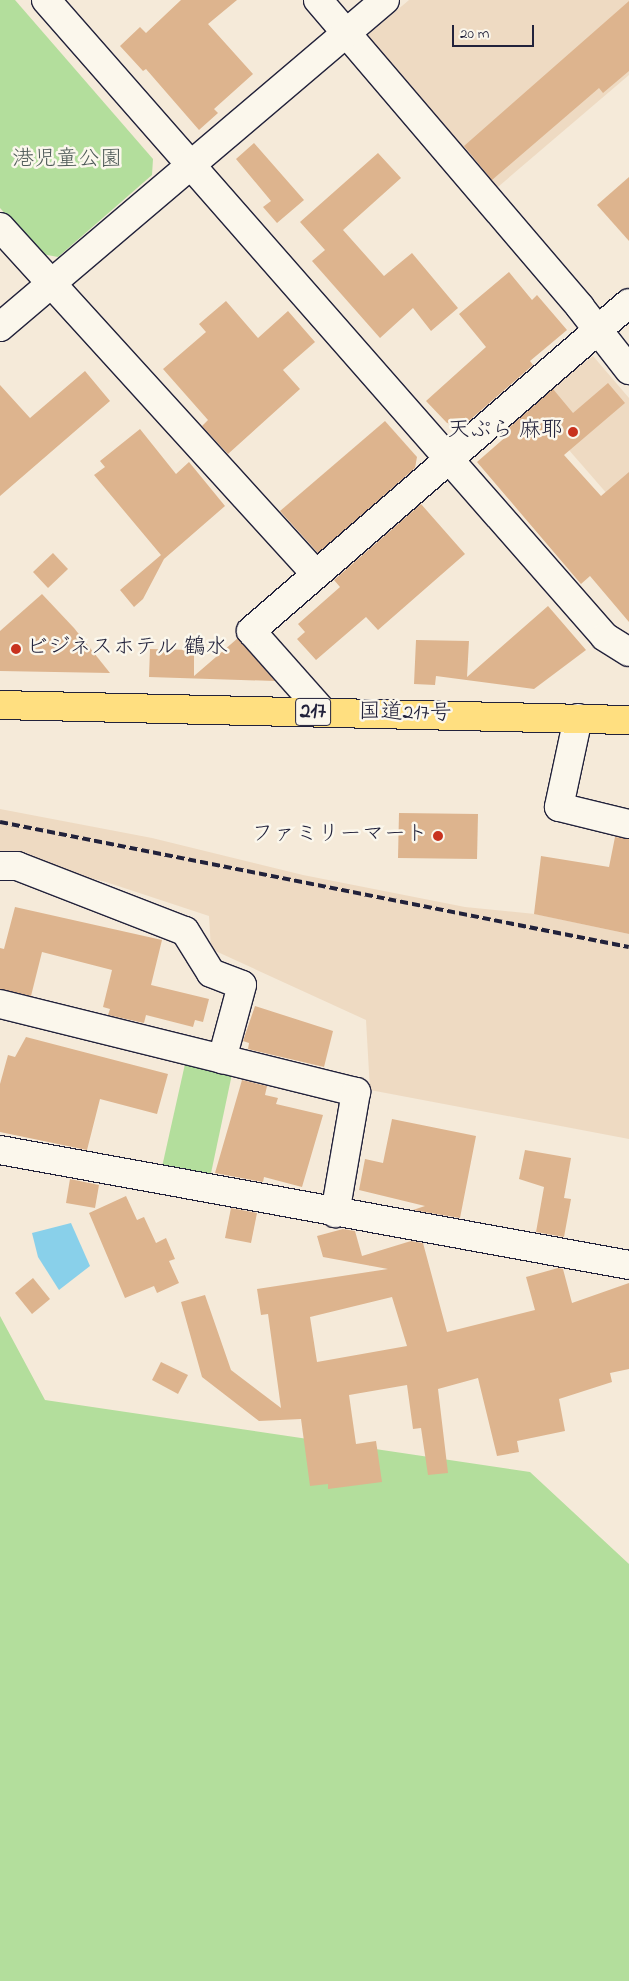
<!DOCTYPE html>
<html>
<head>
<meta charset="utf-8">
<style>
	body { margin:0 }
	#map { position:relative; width:629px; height:1981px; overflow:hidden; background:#f5ead9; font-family:"Indie Flower","Klee One",sans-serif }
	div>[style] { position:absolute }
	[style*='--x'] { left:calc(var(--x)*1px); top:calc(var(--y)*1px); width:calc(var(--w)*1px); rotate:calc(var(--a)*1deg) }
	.built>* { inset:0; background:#eedac2 }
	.green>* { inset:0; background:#b3de9c }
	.water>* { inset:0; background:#89d0ea }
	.building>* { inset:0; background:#ddb48e }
	.roads { filter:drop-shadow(1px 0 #22223b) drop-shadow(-1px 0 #22223b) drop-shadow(0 1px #22223b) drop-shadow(0 -1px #22223b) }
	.minor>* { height:28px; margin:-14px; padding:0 14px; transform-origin:14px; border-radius:14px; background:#fbf7ec }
	.highway>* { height:28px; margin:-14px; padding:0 14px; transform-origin:14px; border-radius:14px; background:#ffdf80 }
	.rail>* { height:4px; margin-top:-2px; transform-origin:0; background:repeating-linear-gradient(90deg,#22223b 0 8px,transparent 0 12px) }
	.dots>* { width:14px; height:14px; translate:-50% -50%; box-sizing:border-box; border:2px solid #fbf7ec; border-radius:50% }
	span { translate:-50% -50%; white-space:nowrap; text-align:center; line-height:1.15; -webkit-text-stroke:5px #fbf7ec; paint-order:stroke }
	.shield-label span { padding:1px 4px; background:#fbf7ec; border:1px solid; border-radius:4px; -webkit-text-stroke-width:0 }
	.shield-label { font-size:21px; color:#22223b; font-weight:700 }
	.park-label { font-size:22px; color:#4e5a58 }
	.poi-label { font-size:22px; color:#22223b }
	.right { translate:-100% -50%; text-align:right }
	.left { translate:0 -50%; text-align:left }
	.street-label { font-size:22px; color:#22223b }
	.scale { position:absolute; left:452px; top:25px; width:82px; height:22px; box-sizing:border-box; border:2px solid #22223b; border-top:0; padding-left:6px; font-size:15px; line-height:18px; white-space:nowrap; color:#22223b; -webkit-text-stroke:4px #fbf7ec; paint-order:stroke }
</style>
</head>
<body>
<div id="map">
	<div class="built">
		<div style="clip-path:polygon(409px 0,629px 0,629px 75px,492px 192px,362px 40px)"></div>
		<div style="clip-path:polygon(593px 356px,629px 398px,629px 519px,528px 403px)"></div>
		<div style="clip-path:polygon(0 809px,152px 838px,303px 875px,465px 907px,535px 914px,629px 934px,629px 1139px,370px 1090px,366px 1020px,211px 949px,209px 916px,106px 882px,0 856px)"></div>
	</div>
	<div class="green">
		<div style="clip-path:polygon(0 0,15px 0,153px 159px,152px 175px,58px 257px,42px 254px,0 208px)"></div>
		<div style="clip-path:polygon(185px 1064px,232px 1074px,210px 1178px,162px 1167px)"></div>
		<div style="clip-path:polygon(0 1316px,45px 1400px,530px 1472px,629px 1564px,629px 1981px,0 1981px)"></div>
	</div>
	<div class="water">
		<div style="clip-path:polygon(71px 1223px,90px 1266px,59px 1290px,38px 1257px,32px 1233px)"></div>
	</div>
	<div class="building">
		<div style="clip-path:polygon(181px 0,237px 0,208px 24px,253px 74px,214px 109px,218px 113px,199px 130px,146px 69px,143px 71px,120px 46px,140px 27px,146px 33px)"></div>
		<div style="clip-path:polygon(629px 1px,629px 71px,603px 93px,599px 88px,492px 180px,464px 146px)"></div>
		<div style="clip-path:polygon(254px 143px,304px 200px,277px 223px,263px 207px,271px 201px,236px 159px)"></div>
		<div style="clip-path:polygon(378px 153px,401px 178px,343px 230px,384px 276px,412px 253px,458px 308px,431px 331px,413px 308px,380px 338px,312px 261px,325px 250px,300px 222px)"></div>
		<div style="clip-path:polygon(629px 177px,629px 241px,597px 205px)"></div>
		<div style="clip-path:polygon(509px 272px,532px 300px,537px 295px,567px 330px,530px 361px,533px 365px,463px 426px,447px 423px,426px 401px,486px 347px,459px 314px)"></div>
		<div style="clip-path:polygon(226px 301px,258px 338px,288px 311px,315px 342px,283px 370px,300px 389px,228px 454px,202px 426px,208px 420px,163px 369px,206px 332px,199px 324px)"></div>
		<div style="clip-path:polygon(85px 371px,110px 401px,0 496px,0 385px,30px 418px)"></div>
		<div style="clip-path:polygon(608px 383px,625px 403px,564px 455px,601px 496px,629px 472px,629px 622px,590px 576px,581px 584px,477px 462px,509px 434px,503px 433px,553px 389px,573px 413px)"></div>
		<div style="clip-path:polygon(385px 421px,417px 457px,415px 468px,318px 553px,280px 511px)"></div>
		<div style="clip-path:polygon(140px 429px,176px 474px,189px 462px,225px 506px,164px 559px,143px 599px,134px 607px,120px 590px,161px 555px,94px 475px,105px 467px,100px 461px)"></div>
		<div style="clip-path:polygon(421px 504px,465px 554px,378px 630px,366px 617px,316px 660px,297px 639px,305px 632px,298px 624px,340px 587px,334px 580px)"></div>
		<div style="clip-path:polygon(53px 553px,68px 569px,48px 588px,33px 572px)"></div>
		<div style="clip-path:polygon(42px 594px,74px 628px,110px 673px,0 671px,0 631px)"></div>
		<div style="clip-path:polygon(548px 606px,586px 650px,534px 689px,436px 676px,435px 685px,414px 684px,416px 640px,469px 641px,467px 677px)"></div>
		<div style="clip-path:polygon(238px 638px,275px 681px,149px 677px,150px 649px,194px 650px,194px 676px)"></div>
		<div style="clip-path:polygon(399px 813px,478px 814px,477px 859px,398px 858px)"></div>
		<div style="clip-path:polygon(615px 837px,629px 839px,629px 934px,534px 914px,541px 856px,609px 867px)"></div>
		<div style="clip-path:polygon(15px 907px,162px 940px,151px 985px,209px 999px,203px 1022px,195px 1020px,193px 1027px,146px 1015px,144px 1023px,108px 1015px,110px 1009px,103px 1007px,112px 970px,42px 952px,31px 996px,0 989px,0 948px,4px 949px)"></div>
		<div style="clip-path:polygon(255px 1006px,333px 1031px,324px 1067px,248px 1049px,249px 1043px,243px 1041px)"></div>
		<div style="clip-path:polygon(26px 1037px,168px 1074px,157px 1114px,100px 1099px,87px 1150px,0 1132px,0 1084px,8px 1055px,15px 1057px)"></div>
		<div style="clip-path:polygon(242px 1080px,267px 1086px,265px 1095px,278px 1098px,276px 1104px,323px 1115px,302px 1187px,264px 1177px,263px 1182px,215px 1173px)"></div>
		<div style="clip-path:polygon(392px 1119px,476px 1136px,460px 1218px,413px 1210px,425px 1206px,359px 1190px,365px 1159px,383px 1163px)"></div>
		<div style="clip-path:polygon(525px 1150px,571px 1158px,564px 1198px,571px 1199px,564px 1237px,536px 1232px,544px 1187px,519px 1179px)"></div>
		<div style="clip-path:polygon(70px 1179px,99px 1185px,95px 1208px,66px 1203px)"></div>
		<div style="clip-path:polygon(126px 1196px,137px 1220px,144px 1217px,156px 1243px,166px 1238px,175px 1259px,169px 1261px,179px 1283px,157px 1293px,154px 1286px,125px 1298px,89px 1213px)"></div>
		<div style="clip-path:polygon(231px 1208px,257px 1213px,251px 1243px,225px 1238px)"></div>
		<div style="clip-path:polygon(evenodd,343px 1229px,355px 1231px,362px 1256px,411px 1241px,423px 1243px,447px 1332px,535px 1310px,526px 1277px,558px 1268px,563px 1269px,572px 1303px,629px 1283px,629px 1369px,610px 1373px,612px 1382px,559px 1399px,565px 1431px,517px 1441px,519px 1452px,497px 1456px,478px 1378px,438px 1389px,448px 1473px,428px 1475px,421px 1428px,413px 1429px,407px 1385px,349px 1395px,356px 1444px,376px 1441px,382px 1482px,328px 1489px,328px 1484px,310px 1486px,301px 1419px,259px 1421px,202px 1377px,181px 1302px,205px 1295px,231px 1370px,281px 1408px,268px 1314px,261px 1315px,257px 1289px,388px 1269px,323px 1257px,317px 1236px,343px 1229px,392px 1297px,407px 1346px,317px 1362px,310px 1317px,392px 1297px)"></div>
		<div style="clip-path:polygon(33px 1278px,50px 1299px,32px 1314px,15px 1293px)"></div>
		<div style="clip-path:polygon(161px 1362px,188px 1375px,178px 1394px,152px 1380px)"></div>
	</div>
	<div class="roads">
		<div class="minor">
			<div style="--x:46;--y:0;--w:847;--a:48.73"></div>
			<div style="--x:605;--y:637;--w:28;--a:32"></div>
			<div style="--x:318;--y:0;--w:404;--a:49.5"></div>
			<div style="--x:580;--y:307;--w:80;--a:52.1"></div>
			<div style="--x:0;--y:227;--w:468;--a:47.7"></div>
			<div style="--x:0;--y:327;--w:505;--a:-40.34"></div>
			<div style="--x:323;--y:712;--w:108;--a:-131.6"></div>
			<div style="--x:251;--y:631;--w:500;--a:-40.95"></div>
			<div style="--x:578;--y:718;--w:91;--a:102.1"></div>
			<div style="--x:559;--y:807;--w:72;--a:13.7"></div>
			<div style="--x:0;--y:866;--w:17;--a:0"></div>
			<div style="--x:17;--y:866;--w:180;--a:21.2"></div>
			<div style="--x:185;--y:931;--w:49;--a:58.2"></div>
			<div style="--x:211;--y:973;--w:33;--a:21"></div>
			<div style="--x:242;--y:985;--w:77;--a:105.1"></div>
			<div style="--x:0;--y:1004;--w:367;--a:13.9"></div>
			<div style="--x:356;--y:1092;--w:123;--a:99.8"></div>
			<div style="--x:0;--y:1150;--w:639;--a:10.36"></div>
		</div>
		<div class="highway">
			<div style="--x:0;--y:705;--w:629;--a:1.37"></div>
		</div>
	</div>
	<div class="rail">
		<div style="--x:0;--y:822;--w:641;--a:11.24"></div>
	</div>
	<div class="dots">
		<div style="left:573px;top:432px;background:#c8321e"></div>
		<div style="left:16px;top:649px;background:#c8321e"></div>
		<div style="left:438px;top:836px;background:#c8321e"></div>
	</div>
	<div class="shield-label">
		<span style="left:313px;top:712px">217</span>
	</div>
	<div class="park-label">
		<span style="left:67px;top:161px">港児童公園</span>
	</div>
	<div class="poi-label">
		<span class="right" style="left:563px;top:432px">天ぷら 麻耶</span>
		<span class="left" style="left:26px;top:649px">ビジネスホテル 鶴水</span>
		<span class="right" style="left:428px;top:836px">ファミリーマート</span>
	</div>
	<div class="street-label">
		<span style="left:405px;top:714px;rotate:1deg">国道217号</span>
	</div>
	<div class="scale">20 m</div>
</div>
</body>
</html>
